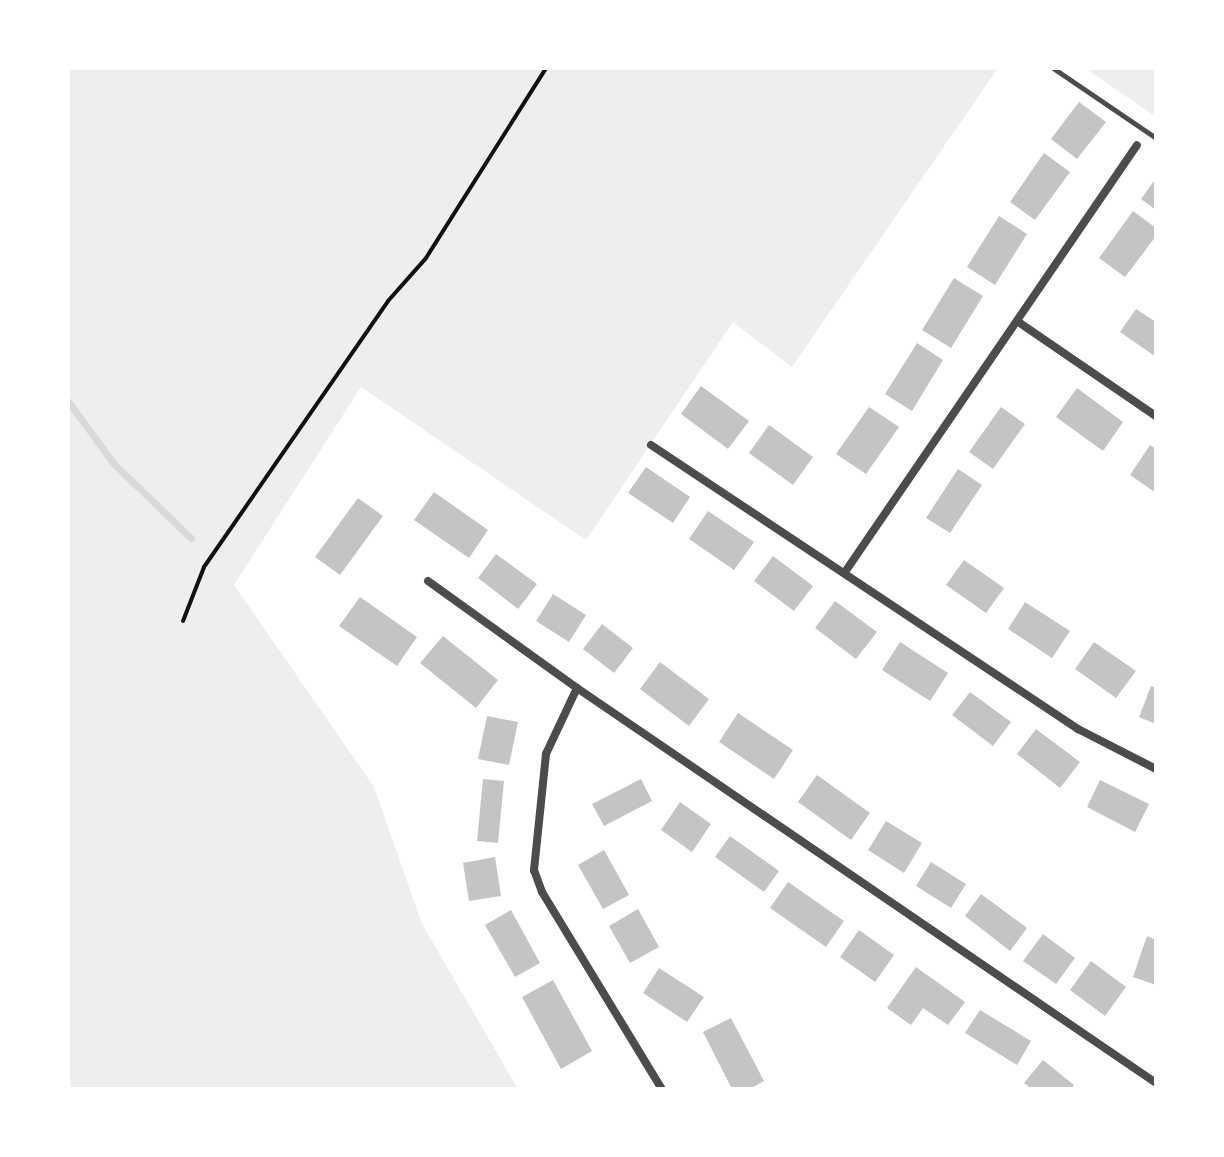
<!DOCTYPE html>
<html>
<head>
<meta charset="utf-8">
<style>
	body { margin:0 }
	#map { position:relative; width:1224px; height:1157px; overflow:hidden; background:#fff; font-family:"Exo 2",sans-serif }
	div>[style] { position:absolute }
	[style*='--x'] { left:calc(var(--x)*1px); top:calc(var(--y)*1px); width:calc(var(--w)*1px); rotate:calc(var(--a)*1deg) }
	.green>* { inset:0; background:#eee }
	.stream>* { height:7px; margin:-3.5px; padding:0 3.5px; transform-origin:3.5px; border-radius:3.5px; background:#d9d9d9 }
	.building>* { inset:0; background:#c4c4c4 }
	.path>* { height:4px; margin:-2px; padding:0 2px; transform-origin:2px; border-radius:2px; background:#111 }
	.service>* { height:5px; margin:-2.5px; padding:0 2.5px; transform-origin:2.5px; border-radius:2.5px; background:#4c4c4c }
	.minor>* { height:8px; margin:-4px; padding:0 4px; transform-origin:4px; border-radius:4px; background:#4c4c4c }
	span { translate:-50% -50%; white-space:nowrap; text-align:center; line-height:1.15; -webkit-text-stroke:8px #fff; paint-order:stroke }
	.frame { position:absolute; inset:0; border:70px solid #fff; pointer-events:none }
</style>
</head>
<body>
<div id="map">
	<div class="green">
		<div style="clip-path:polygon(68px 68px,998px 68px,792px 367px,733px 322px,586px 540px,361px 387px,234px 585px,374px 787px,422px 924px,518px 1089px,68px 1089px)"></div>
		<div style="clip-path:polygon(1085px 68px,1156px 68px,1156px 117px)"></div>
	</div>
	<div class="stream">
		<div style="--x:68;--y:401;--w:78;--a:53.9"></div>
		<div style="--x:114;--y:464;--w:107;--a:43.9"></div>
	</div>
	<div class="building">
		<div style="clip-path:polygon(1079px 102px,1106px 122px,1077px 159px,1051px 139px)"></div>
		<div style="clip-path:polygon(1044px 153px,1070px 172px,1035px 220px,1010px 202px)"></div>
		<div style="clip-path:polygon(1156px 178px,1156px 210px,1141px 199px)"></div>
		<div style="clip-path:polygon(1133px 211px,1156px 228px,1156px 236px,1125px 277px,1099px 258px)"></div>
		<div style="clip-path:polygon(999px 216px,1027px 234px,995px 285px,967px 267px)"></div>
		<div style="clip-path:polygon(954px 278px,983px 296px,951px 348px,922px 330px)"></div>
		<div style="clip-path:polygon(1136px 309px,1156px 322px,1156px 357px,1120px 332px)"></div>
		<div style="clip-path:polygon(917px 343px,943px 360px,912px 411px,885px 394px)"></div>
		<div style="clip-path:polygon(701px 386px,749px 421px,728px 449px,681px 414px)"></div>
		<div style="clip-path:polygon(1077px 388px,1123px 422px,1103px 451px,1056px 417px)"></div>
		<div style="clip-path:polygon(869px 407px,899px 427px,866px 474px,836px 454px)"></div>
		<div style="clip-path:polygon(1001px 407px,1025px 424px,993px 469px,969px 452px)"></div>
		<div style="clip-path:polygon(769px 425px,813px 457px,793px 485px,749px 453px)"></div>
		<div style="clip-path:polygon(1150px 445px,1156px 449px,1156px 493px,1130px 475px)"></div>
		<div style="clip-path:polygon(646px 467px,690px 497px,673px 523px,628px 493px)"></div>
		<div style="clip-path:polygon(958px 469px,982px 485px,950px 533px,926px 518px)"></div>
		<div style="clip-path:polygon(434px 492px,488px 530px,469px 558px,414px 520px)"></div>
		<div style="clip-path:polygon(358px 498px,383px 516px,340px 575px,315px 557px)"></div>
		<div style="clip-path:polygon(708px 511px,754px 542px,734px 570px,689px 539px)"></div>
		<div style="clip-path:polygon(496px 554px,537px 584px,518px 609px,478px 578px)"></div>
		<div style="clip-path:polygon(773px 556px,813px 586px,794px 611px,754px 581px)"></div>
		<div style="clip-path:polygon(964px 560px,1004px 588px,986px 613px,946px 585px)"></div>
		<div style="clip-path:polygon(553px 594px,586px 615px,569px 642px,536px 621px)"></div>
		<div style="clip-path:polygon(360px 597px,417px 637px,397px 666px,339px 626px)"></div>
		<div style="clip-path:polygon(835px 601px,877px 632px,856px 659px,815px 628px)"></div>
		<div style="clip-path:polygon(1025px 602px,1070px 631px,1052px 658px,1008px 629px)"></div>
		<div style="clip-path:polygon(602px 624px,633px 648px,614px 673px,583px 649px)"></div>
		<div style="clip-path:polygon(443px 636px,498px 680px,476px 708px,420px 663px)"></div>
		<div style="clip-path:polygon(900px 642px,948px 673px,930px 701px,882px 670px)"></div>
		<div style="clip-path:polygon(1094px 642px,1136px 671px,1116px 698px,1075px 669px)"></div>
		<div style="clip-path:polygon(660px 662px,709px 699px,689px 726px,640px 689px)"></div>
		<div style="clip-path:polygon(1151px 686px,1156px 688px,1156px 724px,1139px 717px)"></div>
		<div style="clip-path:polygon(970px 692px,1011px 722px,993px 746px,952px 715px)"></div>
		<div style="clip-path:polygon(738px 713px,793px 750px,774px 779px,719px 742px)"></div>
		<div style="clip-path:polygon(487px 716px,518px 722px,509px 765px,478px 759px)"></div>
		<div style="clip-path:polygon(1036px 729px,1080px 762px,1060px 788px,1017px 754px)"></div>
		<div style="clip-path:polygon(817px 775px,870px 813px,851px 840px,798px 802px)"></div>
		<div style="clip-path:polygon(483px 779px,504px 781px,498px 843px,477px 841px)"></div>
		<div style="clip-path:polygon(641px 779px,652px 801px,604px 826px,592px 804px)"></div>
		<div style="clip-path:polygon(1100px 780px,1149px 804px,1135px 832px,1087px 807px)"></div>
		<div style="clip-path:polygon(680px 802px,711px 824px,692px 852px,661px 830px)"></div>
		<div style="clip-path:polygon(886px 821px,922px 843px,904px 873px,868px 850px)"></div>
		<div style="clip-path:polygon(730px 836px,779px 871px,764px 892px,715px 857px)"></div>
		<div style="clip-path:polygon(604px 850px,629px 895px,603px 909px,578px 865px)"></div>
		<div style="clip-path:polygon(495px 857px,501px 896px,469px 901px,463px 863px)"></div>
		<div style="clip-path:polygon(931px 862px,966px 884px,951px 908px,916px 886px)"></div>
		<div style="clip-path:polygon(788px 882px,844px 921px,826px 947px,770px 908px)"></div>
		<div style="clip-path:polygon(981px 894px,1027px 928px,1010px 951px,965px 916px)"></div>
		<div style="clip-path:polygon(638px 909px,659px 947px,630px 963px,609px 926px)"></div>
		<div style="clip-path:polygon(511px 910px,540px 963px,515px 977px,485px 925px)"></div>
		<div style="clip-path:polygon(859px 930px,894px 955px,875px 982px,840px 957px)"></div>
		<div style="clip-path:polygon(1043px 934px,1075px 958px,1056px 984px,1023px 961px)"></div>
		<div style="clip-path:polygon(1147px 936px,1156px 940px,1156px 985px,1133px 977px)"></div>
		<div style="clip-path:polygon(1091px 961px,1126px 987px,1105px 1016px,1070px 990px)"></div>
		<div style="clip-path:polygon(916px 967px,965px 1002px,948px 1025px,923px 1008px,911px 1025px,887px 1008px)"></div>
		<div style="clip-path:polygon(659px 968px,704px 997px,687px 1022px,643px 993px)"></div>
		<div style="clip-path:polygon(553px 980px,592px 1051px,561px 1069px,522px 997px)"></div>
		<div style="clip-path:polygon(980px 1010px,1031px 1041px,1017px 1065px,965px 1033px)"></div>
		<div style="clip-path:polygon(731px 1018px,764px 1081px,750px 1089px,732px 1089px,703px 1032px)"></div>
		<div style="clip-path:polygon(1043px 1060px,1074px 1085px,1071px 1089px,1032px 1089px,1024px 1083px)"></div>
	</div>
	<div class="path">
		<div style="--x:183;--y:621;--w:58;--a:-68.7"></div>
		<div style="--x:204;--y:567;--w:323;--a:-55.3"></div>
		<div style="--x:388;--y:301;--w:57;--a:-48.5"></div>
		<div style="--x:426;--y:258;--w:225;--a:-57.7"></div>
	</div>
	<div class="service">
		<div style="--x:1053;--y:68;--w:125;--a:34.2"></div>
	</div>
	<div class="minor">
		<div style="--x:1017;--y:321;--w:168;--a:34.4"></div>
		<div style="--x:651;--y:445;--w:513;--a:33.63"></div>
		<div style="--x:1078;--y:729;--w:88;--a:27.1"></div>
		<div style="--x:845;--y:572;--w:517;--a:-55.63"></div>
		<div style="--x:428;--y:581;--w:183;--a:35.7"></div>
		<div style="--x:577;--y:688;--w:701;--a:34.3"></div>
		<div style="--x:577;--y:688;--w:73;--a:115.2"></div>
		<div style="--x:546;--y:754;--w:117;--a:95.9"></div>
		<div style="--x:534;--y:870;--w:23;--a:70"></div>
		<div style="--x:542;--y:892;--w:231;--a:58.7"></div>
	</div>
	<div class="frame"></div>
</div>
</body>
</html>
